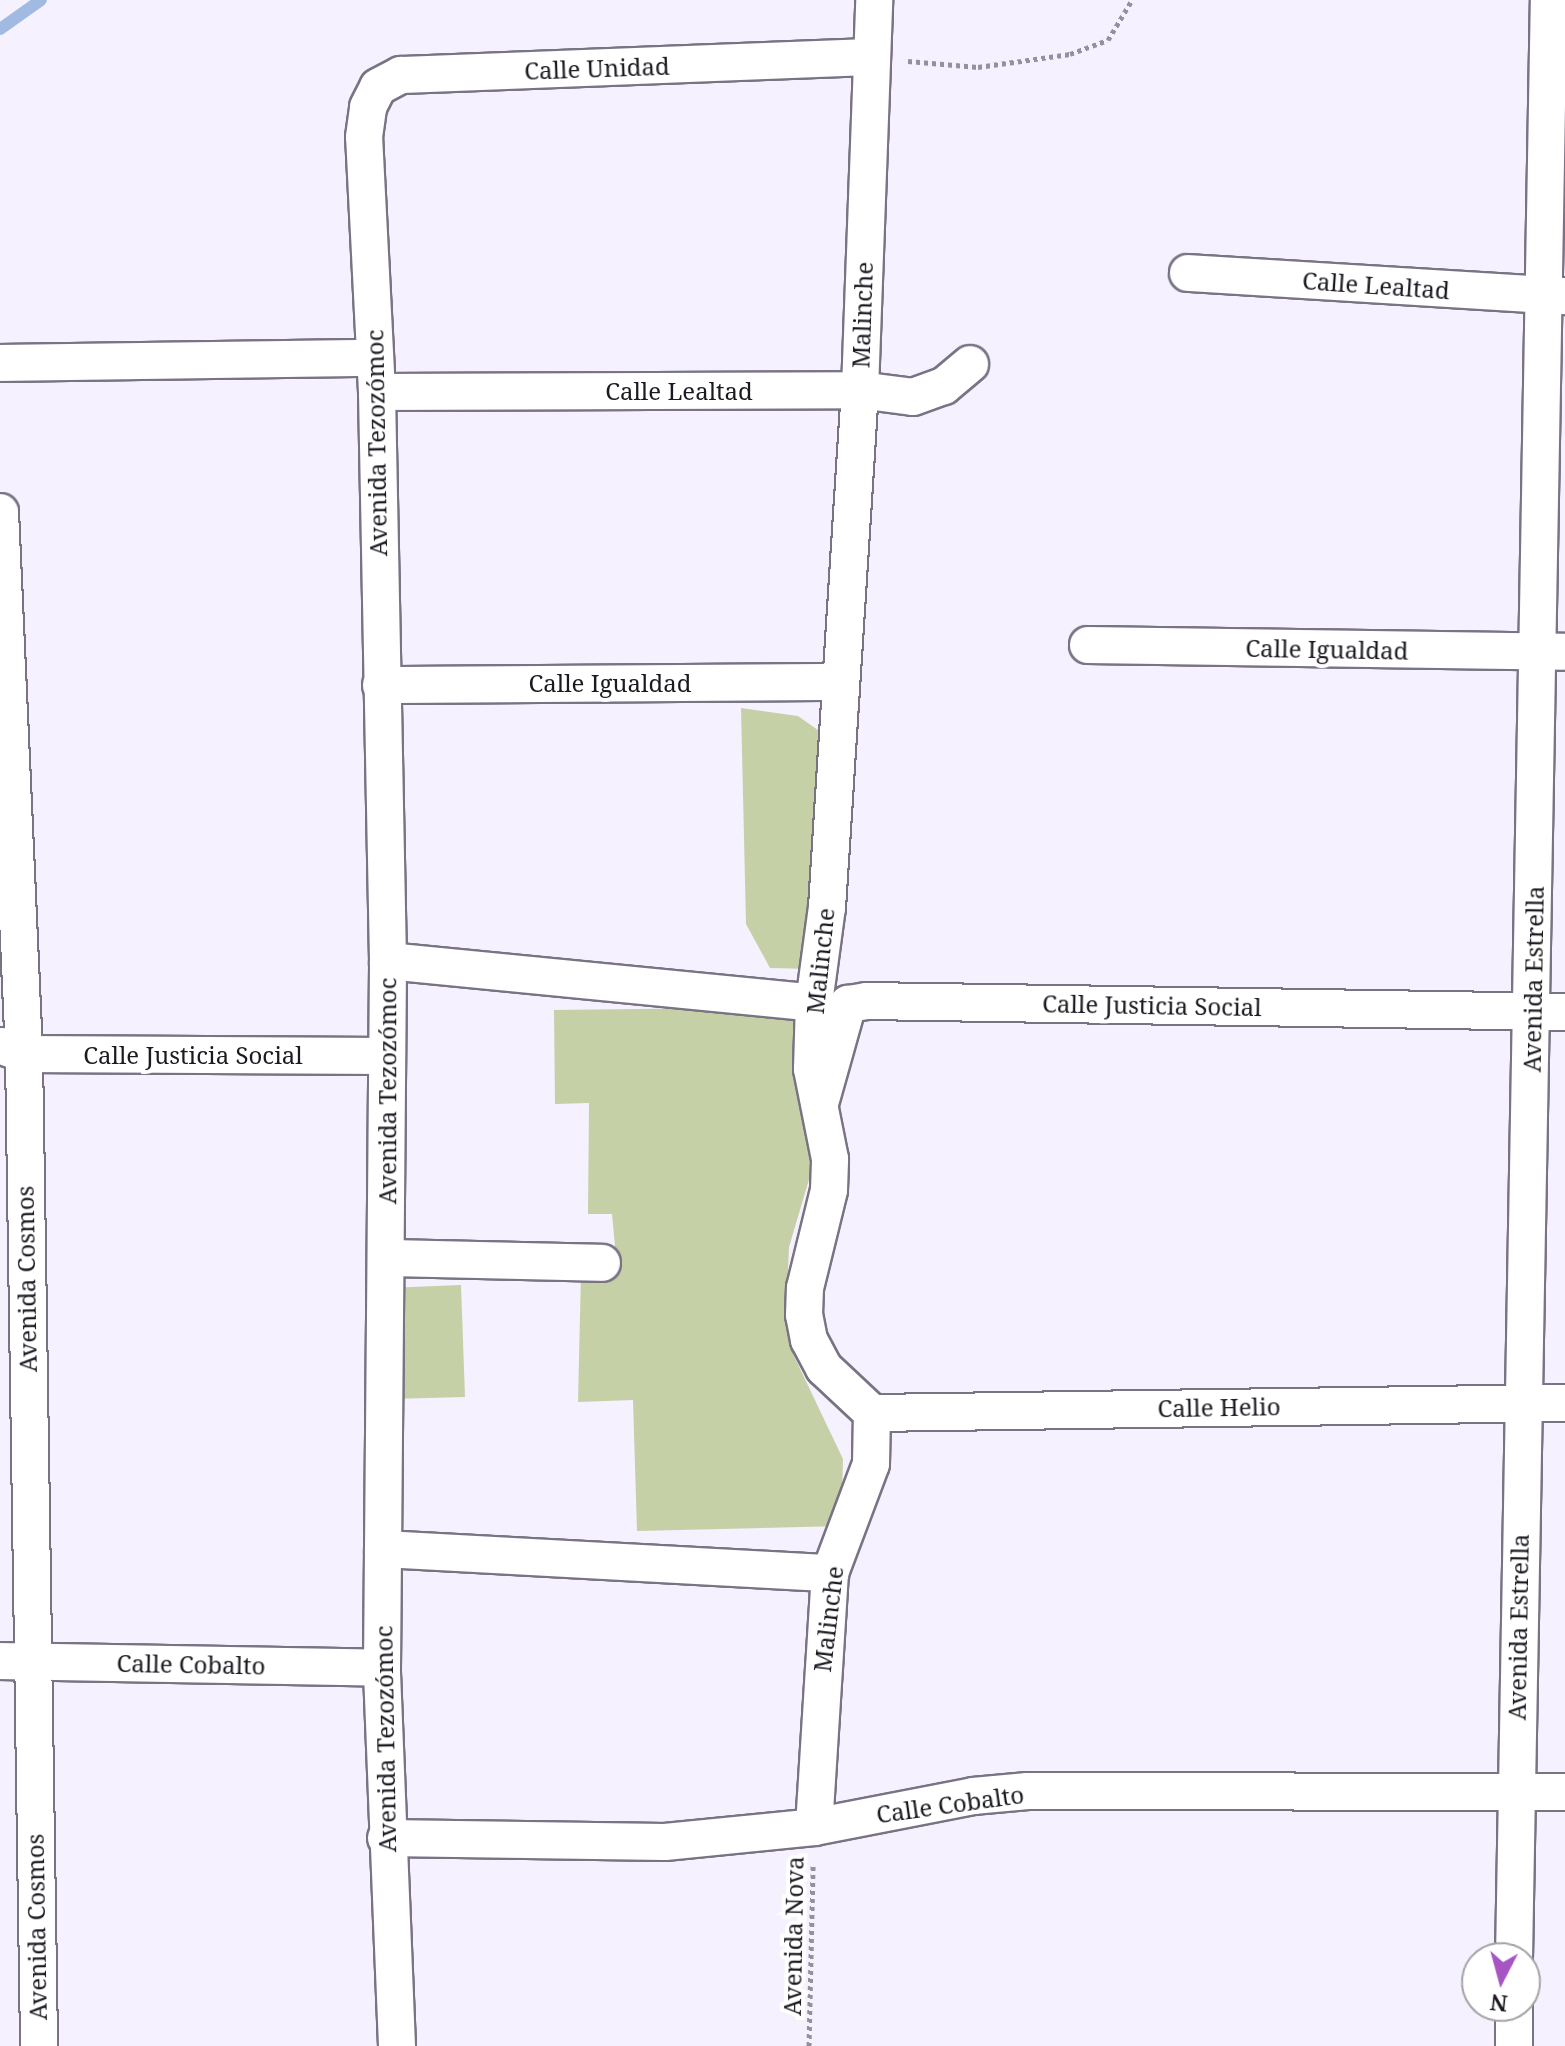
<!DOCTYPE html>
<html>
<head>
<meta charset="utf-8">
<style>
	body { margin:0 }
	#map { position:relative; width:1565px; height:2046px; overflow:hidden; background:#f5f1fe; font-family:"Noto Serif",serif }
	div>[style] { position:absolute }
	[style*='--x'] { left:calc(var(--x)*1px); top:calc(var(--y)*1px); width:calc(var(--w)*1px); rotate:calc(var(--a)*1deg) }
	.green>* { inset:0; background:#c6d0a7 }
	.stream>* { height:12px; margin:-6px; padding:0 6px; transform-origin:6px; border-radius:6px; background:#a1bae2 }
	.path>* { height:5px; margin-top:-2.5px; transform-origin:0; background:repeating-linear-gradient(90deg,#95919c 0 4px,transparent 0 8px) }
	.roads { filter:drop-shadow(2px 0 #797384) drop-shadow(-2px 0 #797384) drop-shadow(0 2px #797384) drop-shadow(0 -2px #797384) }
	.minor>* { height:36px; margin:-18px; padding:0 18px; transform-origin:18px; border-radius:18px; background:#fff }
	span { translate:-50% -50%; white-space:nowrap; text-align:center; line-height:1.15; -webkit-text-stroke:8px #fff; paint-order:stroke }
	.street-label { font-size:24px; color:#1c1921 }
	.north { position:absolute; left:1461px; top:1942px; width:80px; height:80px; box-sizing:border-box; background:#fff; border:2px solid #a4a3a6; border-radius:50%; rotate:186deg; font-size:22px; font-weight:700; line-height:32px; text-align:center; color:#1c1921 }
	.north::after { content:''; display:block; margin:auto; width:28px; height:36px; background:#a855c4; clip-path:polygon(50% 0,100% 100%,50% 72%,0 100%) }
</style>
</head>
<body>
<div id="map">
	<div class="green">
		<div style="clip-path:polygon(741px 708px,798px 716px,825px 735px,810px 969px,770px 968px,746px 924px)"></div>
		<div style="clip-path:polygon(801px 1007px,813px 1166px,789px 1247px,787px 1294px,793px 1354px,843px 1459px,841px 1526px,637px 1531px,633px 1400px,578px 1402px,581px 1273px,617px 1268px,612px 1214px,588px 1214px,589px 1103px,555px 1104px,554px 1010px)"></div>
		<div style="clip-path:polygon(461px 1285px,465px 1397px,390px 1399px,387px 1288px)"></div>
	</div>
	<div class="stream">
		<div style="--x:0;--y:29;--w:50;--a:-35.3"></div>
	</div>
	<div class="path">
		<div style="--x:908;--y:61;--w:70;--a:4.9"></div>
		<div style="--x:978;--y:67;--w:93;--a:-8"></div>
		<div style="--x:1070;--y:54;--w:40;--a:-20.2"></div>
		<div style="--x:1108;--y:40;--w:47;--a:-59"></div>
		<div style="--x:809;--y:2046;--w:183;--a:-88.7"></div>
	</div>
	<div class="roads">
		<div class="minor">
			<div style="--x:1188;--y:273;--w:378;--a:3.5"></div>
			<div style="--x:0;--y:363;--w:375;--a:-0.8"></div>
			<div style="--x:377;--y:392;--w:483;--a:-0.2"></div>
			<div style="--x:860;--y:390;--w:53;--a:7.5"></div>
			<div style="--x:913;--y:397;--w:33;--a:-20"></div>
			<div style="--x:944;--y:386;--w:34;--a:-40"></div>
			<div style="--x:0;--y:512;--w:543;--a:87.46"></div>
			<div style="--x:24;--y:1054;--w:992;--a:89.13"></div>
			<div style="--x:1088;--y:645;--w:475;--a:0.8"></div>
			<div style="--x:381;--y:685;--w:459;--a:-0.4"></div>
			<div style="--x:388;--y:961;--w:428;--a:5.6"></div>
			<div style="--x:2;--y:1046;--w:23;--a:20"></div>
			<div style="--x:24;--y:1054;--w:363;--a:0.3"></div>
			<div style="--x:821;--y:1100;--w:100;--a:-74.3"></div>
			<div style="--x:848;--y:1004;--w:18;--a:-9"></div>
			<div style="--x:866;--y:1001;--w:699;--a:0.9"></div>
			<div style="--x:387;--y:1258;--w:215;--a:1.3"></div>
			<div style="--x:872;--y:1413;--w:66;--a:-136.8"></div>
			<div style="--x:824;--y:1368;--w:32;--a:-118"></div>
			<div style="--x:809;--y:1340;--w:25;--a:-101"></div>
			<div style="--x:804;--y:1315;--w:27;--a:-88"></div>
			<div style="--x:805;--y:1288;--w:101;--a:-76.2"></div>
			<div style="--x:829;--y:1190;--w:31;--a:-88"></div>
			<div style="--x:830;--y:1159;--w:92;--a:-101.3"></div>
			<div style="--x:812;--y:1069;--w:66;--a:-88.3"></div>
			<div style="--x:814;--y:1003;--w:97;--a:-82.3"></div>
			<div style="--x:827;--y:907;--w:518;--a:-86.35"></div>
			<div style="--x:860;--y:390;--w:390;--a:-87.9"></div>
			<div style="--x:872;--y:1413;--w:693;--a:-0.83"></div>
			<div style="--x:383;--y:1549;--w:448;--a:3.1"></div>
			<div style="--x:0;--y:1661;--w:382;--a:1"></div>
			<div style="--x:814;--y:1827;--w:255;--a:-86.4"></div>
			<div style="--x:830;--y:1573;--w:116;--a:-69.4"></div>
			<div style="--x:871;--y:1464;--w:51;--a:-88.9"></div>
			<div style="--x:386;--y:1838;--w:279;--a:0.8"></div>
			<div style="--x:665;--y:1842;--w:150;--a:-5.7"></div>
			<div style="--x:814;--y:1827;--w:162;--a:-11"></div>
			<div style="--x:973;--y:1796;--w:55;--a:-5.2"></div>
			<div style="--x:1028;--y:1791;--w:537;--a:0.11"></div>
			<div style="--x:1514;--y:1958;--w:1958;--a:-88.98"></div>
			<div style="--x:397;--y:2046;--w:378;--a:-92.3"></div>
			<div style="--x:382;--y:1668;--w:707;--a:-89.51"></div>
			<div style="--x:388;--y:961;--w:569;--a:-91.11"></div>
			<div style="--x:377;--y:392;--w:255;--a:-92.9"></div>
			<div style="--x:364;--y:137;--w:30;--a:-82"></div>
			<div style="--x:368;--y:107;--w:22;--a:-63"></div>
			<div style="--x:378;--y:87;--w:26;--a:-28"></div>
			<div style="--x:401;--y:75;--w:470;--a:-2.2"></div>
			<div style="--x:1514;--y:2046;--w:40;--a:-90"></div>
		</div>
	</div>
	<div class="street-label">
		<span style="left:597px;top:68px;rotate:-2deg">Calle Unidad</span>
		<span style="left:1376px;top:285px;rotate:4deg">Calle Lealtad</span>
		<span style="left:862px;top:315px;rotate:-88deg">Malinche</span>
		<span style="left:679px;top:391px">Calle Lealtad</span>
		<span style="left:376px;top:443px;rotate:-91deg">Avenida Tezozómoc</span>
		<span style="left:1327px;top:649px;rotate:1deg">Calle Igualdad</span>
		<span style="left:610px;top:683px">Calle Igualdad</span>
		<span style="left:820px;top:961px;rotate:-84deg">Malinche</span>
		<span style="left:1533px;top:979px;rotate:-89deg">Avenida Estrella</span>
		<span style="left:1152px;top:1005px;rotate:1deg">Calle Justicia Social</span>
		<span style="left:193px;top:1055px">Calle Justicia Social</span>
		<span style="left:387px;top:1091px;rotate:-90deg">Avenida Tezozómoc</span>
		<span style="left:26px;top:1279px;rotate:-91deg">Avenida Cosmos</span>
		<span style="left:1219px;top:1407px;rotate:-1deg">Calle Helio</span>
		<span style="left:828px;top:1619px;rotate:-83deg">Malinche</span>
		<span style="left:1518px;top:1627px;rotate:-89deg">Avenida Estrella</span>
		<span style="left:191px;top:1664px;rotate:1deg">Calle Cobalto</span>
		<span style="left:385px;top:1739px;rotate:-91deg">Avenida Tezozómoc</span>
		<span style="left:950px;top:1804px;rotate:-8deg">Calle Cobalto</span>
		<span style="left:36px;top:1927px;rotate:-91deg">Avenida Cosmos</span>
		<span style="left:793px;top:1936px;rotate:-89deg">Avenida Nova</span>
	</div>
	<div class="north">N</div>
</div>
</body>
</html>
